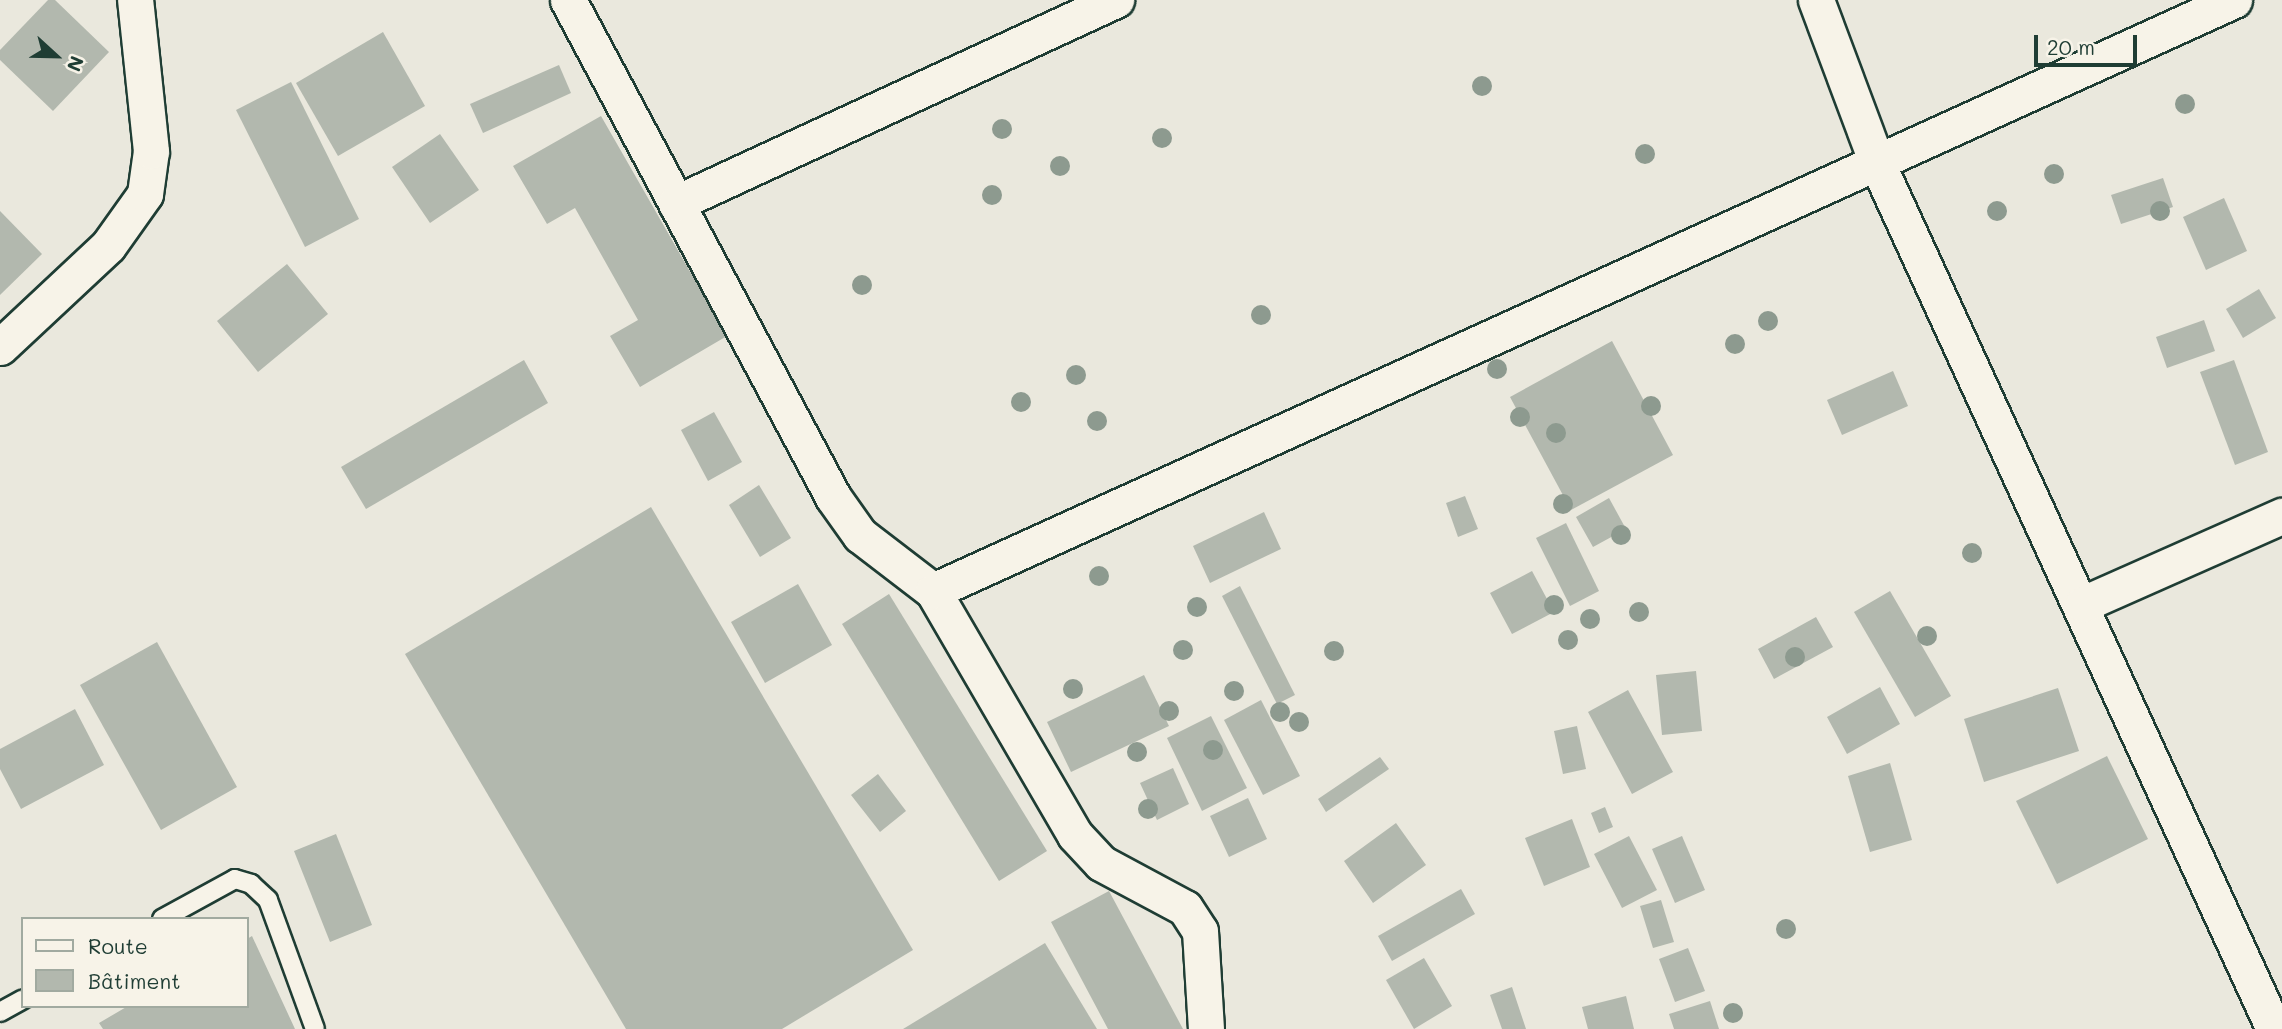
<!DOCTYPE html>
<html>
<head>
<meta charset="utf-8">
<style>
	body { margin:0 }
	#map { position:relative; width:2282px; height:1029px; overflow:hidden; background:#eae8dd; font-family:Mali,sans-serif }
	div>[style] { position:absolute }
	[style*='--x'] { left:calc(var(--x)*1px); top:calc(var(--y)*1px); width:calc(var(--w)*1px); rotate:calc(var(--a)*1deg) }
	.building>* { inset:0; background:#b2b8ae }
	.roads { filter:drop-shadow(2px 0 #1f3d34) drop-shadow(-2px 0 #1f3d34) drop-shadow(0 2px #1f3d34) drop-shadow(0 -2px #1f3d34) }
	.lane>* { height:18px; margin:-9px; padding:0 9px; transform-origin:9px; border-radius:9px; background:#f7f3e8 }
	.street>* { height:35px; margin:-17.5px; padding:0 17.5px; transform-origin:17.5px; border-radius:17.5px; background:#f7f3e8 }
	.trees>* { width:20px; height:20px; margin:-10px; border-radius:50%; background:#8d9a8f }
	span { translate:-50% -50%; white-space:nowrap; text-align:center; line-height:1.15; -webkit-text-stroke:6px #f7f3e8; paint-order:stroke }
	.legend { position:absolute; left:21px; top:917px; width:228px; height:91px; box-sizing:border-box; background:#f7f3e8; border:2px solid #a1aaa0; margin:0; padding:9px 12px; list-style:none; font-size:21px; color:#1f3d34 }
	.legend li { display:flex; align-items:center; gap:14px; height:35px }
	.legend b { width:35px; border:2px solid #a1aaa0 }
	.north { position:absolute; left:21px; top:21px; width:70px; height:70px; -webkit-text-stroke:5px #f7f3e8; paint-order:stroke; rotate:112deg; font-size:19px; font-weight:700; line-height:28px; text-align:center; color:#1f3d34 }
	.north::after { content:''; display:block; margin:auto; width:24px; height:32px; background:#1f3d34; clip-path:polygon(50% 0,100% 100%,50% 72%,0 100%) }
	.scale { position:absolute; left:2034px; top:35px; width:103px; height:32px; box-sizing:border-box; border:4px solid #1f3d34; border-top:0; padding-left:9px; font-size:21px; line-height:24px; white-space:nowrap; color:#1f3d34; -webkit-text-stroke:5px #f7f3e8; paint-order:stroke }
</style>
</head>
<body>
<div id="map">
	<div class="building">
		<div style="clip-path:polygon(48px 0,55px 0,109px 52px,53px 111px,0 60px,0 50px)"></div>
		<div style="clip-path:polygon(383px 32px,425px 106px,338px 156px,296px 83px)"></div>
		<div style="clip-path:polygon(559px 65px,571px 93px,483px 133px,470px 104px)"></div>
		<div style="clip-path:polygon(291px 82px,359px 219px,305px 247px,236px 110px)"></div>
		<div style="clip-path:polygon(601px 116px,727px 336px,640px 387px,610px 336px,638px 320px,575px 208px,547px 224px,513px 166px)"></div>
		<div style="clip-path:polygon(440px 134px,479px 190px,430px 223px,392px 167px)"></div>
		<div style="clip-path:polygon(2163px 178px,2173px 207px,2121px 224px,2111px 195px)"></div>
		<div style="clip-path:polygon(2224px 198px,2247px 251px,2206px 270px,2183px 217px)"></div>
		<div style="clip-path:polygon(0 211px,42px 254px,0 295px)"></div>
		<div style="clip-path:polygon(287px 264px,328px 314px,258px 372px,217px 321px)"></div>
		<div style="clip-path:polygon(2259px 289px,2276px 318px,2243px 338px,2226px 309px)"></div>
		<div style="clip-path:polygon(2204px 320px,2215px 351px,2167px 368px,2156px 337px)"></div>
		<div style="clip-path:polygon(1612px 341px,1673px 455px,1571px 510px,1510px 397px)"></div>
		<div style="clip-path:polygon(524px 360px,548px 403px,366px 509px,341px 467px)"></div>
		<div style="clip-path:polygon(2234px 360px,2268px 452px,2235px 465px,2200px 372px)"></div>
		<div style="clip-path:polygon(1893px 371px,1908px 406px,1842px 435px,1827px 400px)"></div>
		<div style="clip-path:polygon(714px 412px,742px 462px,708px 481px,681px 430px)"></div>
		<div style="clip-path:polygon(759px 485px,791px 538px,760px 557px,729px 505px)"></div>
		<div style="clip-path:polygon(1465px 496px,1478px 529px,1458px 537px,1446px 503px)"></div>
		<div style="clip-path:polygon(1609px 498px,1626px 529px,1593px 547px,1576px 517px)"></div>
		<div style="clip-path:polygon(651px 507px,913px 950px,782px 1029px,626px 1029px,405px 654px)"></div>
		<div style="clip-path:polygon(1264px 512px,1281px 549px,1210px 583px,1193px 546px)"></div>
		<div style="clip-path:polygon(1566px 523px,1599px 591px,1570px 606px,1536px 538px)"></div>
		<div style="clip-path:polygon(1532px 571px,1554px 612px,1512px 634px,1490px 593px)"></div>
		<div style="clip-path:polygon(798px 584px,832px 645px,765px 683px,731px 622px)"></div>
		<div style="clip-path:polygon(1240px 586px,1295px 695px,1277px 704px,1222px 596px)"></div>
		<div style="clip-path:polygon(1890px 591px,1951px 696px,1915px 717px,1854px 612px)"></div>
		<div style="clip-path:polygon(889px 594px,1047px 851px,999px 881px,842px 624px)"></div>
		<div style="clip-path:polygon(1816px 617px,1833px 647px,1774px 679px,1758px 649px)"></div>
		<div style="clip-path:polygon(157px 642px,237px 787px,161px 830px,80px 685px)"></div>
		<div style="clip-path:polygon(1696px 671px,1702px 731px,1662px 735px,1656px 675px)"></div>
		<div style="clip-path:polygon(1144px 675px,1169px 726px,1071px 772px,1047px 722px)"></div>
		<div style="clip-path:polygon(1880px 687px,1900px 724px,1847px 754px,1827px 717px)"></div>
		<div style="clip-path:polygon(2058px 688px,2079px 751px,1984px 782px,1964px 719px)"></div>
		<div style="clip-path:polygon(1628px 690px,1673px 772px,1632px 794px,1588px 712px)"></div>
		<div style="clip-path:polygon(1261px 700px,1300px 776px,1263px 795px,1224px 720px)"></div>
		<div style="clip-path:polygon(75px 709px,104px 765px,21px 809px,0 769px,0 749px)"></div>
		<div style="clip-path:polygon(1211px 716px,1247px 788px,1202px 811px,1167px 738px)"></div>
		<div style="clip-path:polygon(1577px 726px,1586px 769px,1563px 774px,1554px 731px)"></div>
		<div style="clip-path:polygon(2107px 756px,2148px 839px,2057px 884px,2016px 801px)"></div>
		<div style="clip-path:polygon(1380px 757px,1389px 769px,1326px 812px,1318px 799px)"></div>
		<div style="clip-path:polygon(1890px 763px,1912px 840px,1870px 852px,1848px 776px)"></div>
		<div style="clip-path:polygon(1173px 768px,1189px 804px,1157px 820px,1140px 783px)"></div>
		<div style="clip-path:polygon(878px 774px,906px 811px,880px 832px,851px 795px)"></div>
		<div style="clip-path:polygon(1248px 798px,1267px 839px,1229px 857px,1210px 816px)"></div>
		<div style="clip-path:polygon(1605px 807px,1613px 827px,1599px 833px,1591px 813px)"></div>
		<div style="clip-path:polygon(1572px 819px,1590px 867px,1544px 886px,1525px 838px)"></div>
		<div style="clip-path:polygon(1396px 823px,1426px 865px,1373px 903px,1344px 861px)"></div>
		<div style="clip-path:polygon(336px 834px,372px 925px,330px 942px,294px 851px)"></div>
		<div style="clip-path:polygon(1629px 836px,1657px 890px,1622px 908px,1594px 854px)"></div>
		<div style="clip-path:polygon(1682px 836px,1705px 890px,1675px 903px,1652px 849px)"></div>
		<div style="clip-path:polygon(1461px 889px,1475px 914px,1392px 961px,1378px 936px)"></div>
		<div style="clip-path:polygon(1109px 891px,1183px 1029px,1108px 1029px,1051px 922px)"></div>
		<div style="clip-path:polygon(1661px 900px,1674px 942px,1653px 948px,1640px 906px)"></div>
		<div style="clip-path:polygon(252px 936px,295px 1029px,103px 1029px,99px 1023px,128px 1006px,247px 1006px,247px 939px)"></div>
		<div style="clip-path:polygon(1045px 943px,1097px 1029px,903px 1029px)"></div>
		<div style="clip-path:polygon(1688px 948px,1705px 991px,1675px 1002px,1659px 959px)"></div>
		<div style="clip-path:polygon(1424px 958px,1452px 1006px,1414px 1029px,1386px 980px)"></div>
		<div style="clip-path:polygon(1512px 987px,1526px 1029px,1502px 1029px,1490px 995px)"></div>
		<div style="clip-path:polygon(1626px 996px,1634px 1029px,1588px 1029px,1582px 1007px)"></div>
		<div style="clip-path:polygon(1710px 1001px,1719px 1029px,1674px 1029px,1669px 1014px)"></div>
	</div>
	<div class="roads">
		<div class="lane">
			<div style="--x:162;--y:919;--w:83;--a:-28.7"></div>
			<div style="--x:235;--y:879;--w:17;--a:17"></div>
			<div style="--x:251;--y:884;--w:23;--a:43"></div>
			<div style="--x:268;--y:900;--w:137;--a:70"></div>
			<div style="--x:0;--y:1012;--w:26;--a:-29"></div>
		</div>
		<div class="street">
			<div style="--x:568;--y:0;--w:563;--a:61.93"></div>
			<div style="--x:833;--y:497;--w:47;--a:54.6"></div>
			<div style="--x:860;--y:535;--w:92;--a:37.5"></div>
			<div style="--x:933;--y:591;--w:282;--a:59.8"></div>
			<div style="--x:1075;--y:835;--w:38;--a:47"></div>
			<div style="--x:1101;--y:863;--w:95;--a:28.2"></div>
			<div style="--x:1185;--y:908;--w:27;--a:57"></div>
			<div style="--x:1200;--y:931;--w:98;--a:86.5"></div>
			<div style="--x:1816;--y:0;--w:174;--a:69.5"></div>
			<div style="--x:1877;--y:163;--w:953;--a:65.37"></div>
			<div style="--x:676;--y:203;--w:485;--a:-24.8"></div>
			<div style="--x:0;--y:347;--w:148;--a:-43.1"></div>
			<div style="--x:108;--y:246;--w:64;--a:-54.6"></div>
			<div style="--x:145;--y:194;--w:43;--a:-82.1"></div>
			<div style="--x:151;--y:151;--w:152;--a:-96"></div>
			<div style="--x:933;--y:591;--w:1429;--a:-24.43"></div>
			<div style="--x:2083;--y:604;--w:218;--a:-23.9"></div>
		</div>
	</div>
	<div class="trees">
		<div style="left:1482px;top:86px"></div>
		<div style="left:2185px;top:104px"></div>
		<div style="left:1002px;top:129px"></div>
		<div style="left:1162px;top:138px"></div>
		<div style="left:1645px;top:154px"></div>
		<div style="left:1060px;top:166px"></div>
		<div style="left:2054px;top:174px"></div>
		<div style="left:992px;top:195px"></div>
		<div style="left:1997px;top:211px"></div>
		<div style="left:2160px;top:211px"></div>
		<div style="left:862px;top:285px"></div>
		<div style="left:1261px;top:315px"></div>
		<div style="left:1768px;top:321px"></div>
		<div style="left:1735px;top:344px"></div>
		<div style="left:1497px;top:369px"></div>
		<div style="left:1076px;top:375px"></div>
		<div style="left:1021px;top:402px"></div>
		<div style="left:1651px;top:406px"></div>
		<div style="left:1520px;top:417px"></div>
		<div style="left:1097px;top:421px"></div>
		<div style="left:1556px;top:433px"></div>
		<div style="left:1563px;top:504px"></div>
		<div style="left:1621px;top:535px"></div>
		<div style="left:1972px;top:553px"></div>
		<div style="left:1099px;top:576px"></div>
		<div style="left:1554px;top:605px"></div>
		<div style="left:1197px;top:607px"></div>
		<div style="left:1639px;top:612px"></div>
		<div style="left:1590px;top:619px"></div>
		<div style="left:1927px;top:636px"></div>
		<div style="left:1568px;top:640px"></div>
		<div style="left:1183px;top:650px"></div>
		<div style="left:1334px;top:651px"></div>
		<div style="left:1795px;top:657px"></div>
		<div style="left:1073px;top:689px"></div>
		<div style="left:1234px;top:691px"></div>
		<div style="left:1169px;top:711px"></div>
		<div style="left:1280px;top:712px"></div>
		<div style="left:1299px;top:722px"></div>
		<div style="left:1213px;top:750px"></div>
		<div style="left:1137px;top:752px"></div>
		<div style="left:1148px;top:809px"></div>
		<div style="left:1786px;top:929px"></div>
		<div style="left:1733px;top:1013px"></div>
	</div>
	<ul class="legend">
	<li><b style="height:9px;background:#f7f3e8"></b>Route</li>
	<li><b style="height:19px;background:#b2b8ae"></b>Bâtiment</li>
	</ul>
	<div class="north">N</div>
	<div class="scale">20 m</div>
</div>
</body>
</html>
